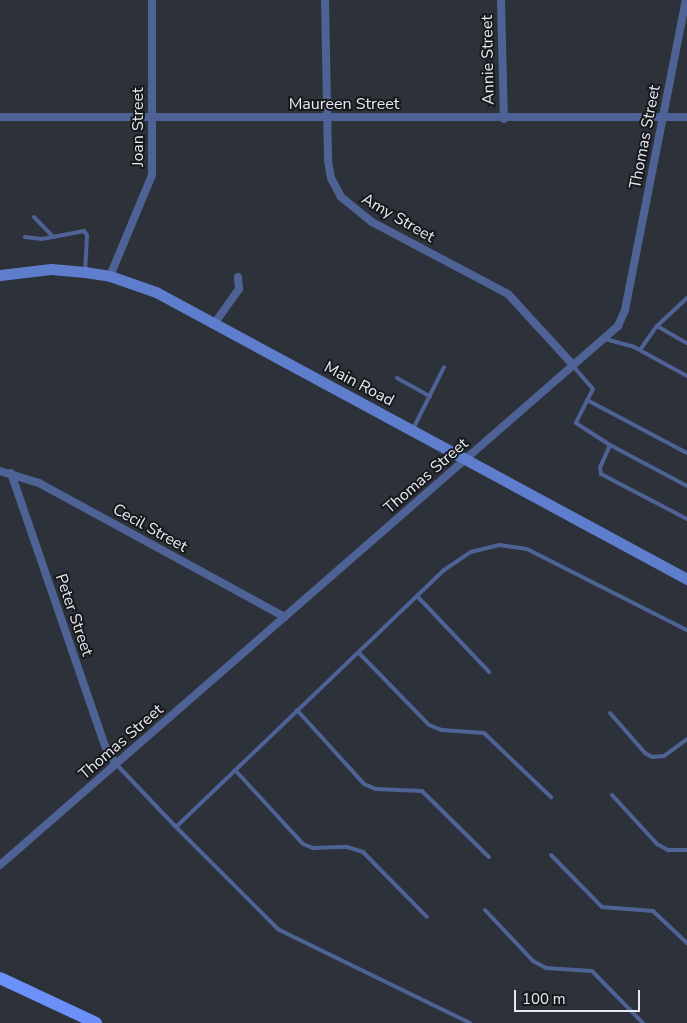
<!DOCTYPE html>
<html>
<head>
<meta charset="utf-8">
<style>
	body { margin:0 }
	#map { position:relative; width:687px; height:1023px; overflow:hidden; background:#2d313a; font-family:"Nunito Sans",sans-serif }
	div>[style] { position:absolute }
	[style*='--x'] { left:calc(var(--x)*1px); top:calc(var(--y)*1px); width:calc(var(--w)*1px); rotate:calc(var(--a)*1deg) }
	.lane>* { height:4px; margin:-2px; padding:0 2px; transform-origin:2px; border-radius:2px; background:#4f6295 }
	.street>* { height:8px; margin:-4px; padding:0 4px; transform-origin:4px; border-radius:4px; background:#4f6295 }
	.secondary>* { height:11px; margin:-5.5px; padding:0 5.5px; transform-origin:5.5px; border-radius:5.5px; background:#5f7dcd }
	.primary>* { height:12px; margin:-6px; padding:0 6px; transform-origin:6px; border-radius:6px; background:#6b90f9 }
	span { translate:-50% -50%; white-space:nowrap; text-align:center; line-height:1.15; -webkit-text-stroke:4px #17191d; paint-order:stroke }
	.street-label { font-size:16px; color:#e7eaf0 }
	.scale { position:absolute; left:514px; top:990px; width:126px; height:22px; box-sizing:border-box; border:2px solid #e7eaf0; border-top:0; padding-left:6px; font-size:15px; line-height:18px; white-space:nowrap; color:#e7eaf0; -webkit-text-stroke:4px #17191d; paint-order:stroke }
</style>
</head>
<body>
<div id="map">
	<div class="lane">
		<div style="--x:34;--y:217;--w:28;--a:46"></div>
		<div style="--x:25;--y:237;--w:17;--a:7"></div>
		<div style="--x:42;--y:239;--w:43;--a:-10.8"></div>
		<div style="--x:84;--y:231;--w:5;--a:53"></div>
		<div style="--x:87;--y:235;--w:35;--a:93"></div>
		<div style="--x:657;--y:326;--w:34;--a:30"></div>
		<div style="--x:605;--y:339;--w:30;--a:15"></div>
		<div style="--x:634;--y:347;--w:60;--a:28.7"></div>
		<div style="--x:640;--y:350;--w:29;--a:-55"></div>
		<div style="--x:657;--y:326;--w:41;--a:-43"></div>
		<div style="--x:573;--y:366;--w:30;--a:49"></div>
		<div style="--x:593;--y:389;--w:38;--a:117"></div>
		<div style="--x:576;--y:423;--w:40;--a:32.9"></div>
		<div style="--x:610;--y:445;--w:24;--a:114"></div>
		<div style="--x:600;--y:467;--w:7;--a:82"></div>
		<div style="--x:601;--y:474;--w:97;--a:27.6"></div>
		<div style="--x:397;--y:378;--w:38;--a:29"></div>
		<div style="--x:587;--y:400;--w:113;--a:27.9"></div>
		<div style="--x:413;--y:429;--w:69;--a:-63.4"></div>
		<div style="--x:610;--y:445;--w:87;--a:28"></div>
		<div style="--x:417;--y:596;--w:105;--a:46.5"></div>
		<div style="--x:359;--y:653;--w:100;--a:45.8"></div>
		<div style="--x:429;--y:725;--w:14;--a:21"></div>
		<div style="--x:442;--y:730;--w:42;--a:4.1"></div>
		<div style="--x:484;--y:733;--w:93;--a:43.7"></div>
		<div style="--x:297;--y:710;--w:100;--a:47.8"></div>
		<div style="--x:364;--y:784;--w:13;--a:23"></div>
		<div style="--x:376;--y:789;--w:46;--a:2.5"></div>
		<div style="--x:422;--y:791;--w:94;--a:44.6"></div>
		<div style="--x:610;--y:713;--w:53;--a:48.8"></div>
		<div style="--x:645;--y:753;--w:8;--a:30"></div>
		<div style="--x:652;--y:757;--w:12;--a:-5"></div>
		<div style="--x:664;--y:756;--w:29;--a:-36"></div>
		<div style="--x:116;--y:764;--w:87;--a:46.4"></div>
		<div style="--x:235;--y:770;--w:100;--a:47.4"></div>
		<div style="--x:303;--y:844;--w:11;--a:22"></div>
		<div style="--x:313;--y:848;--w:34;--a:-2"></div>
		<div style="--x:347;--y:847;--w:17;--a:17"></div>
		<div style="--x:363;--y:852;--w:91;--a:45.4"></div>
		<div style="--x:612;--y:795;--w:67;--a:47.4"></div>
		<div style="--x:657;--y:844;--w:13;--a:29"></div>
		<div style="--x:668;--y:850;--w:19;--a:0"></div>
		<div style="--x:551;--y:855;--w:73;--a:45.6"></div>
		<div style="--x:602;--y:907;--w:51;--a:4.5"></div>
		<div style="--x:653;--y:911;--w:47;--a:43.3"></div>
		<div style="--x:485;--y:910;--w:70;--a:46.7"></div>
		<div style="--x:533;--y:961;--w:15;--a:28"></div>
		<div style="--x:546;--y:968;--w:46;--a:3.7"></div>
		<div style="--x:592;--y:971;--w:73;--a:45.6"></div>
		<div style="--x:470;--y:1023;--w:212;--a:-154"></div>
		<div style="--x:279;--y:930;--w:146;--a:-135"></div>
		<div style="--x:176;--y:827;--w:371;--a:-43.8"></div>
		<div style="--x:444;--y:570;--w:32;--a:-34"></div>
		<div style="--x:471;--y:552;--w:29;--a:-14"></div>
		<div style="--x:499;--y:545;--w:28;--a:8"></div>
		<div style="--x:527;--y:549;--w:179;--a:26.9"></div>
	</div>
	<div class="street">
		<div style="--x:325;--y:0;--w:161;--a:88.9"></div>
		<div style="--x:328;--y:161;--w:17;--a:80"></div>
		<div style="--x:331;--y:178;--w:21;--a:62"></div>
		<div style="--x:341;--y:197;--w:40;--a:39"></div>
		<div style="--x:372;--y:222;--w:154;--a:27.9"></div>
		<div style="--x:508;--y:294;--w:96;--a:47.5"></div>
		<div style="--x:501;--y:0;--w:119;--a:88.6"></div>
		<div style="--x:0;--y:117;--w:687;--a:0"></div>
		<div style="--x:110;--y:276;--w:109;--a:-67.4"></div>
		<div style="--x:152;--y:175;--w:175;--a:-90"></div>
		<div style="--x:214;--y:324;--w:43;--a:-54.5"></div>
		<div style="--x:239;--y:289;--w:12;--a:-95"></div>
		<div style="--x:0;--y:471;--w:41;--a:17.1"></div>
		<div style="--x:39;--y:483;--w:280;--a:28.6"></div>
		<div style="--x:11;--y:473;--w:289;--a:71"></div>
		<div style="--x:105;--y:746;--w:21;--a:59"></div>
		<div style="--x:0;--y:865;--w:820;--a:-41.09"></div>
		<div style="--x:618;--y:326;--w:17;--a:-66"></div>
		<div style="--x:625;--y:310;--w:316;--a:-78.9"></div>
	</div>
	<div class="secondary">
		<div style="--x:0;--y:275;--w:51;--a:-6.7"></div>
		<div style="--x:51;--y:269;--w:34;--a:5"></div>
		<div style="--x:85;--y:272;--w:25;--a:9"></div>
		<div style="--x:110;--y:276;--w:49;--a:19.2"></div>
		<div style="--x:156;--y:292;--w:604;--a:28.39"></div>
	</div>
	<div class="primary">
		<div style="--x:0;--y:978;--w:106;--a:25.1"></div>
	</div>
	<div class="street-label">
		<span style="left:488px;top:60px;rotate:-91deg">Annie Street</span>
		<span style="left:344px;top:104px">Maureen Street</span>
		<span style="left:138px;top:127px;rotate:-90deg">Joan Street</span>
		<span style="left:645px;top:137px;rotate:-79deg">Thomas Street</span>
		<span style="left:398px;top:218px;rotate:30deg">Amy Street</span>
		<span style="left:359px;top:384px;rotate:28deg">Main Road</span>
		<span style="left:426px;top:476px;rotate:-41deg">Thomas Street</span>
		<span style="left:150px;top:528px;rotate:29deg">Cecil Street</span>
		<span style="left:74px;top:615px;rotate:71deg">Peter Street</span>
		<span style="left:121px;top:742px;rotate:-41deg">Thomas Street</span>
	</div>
	<div class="scale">100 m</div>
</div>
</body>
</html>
